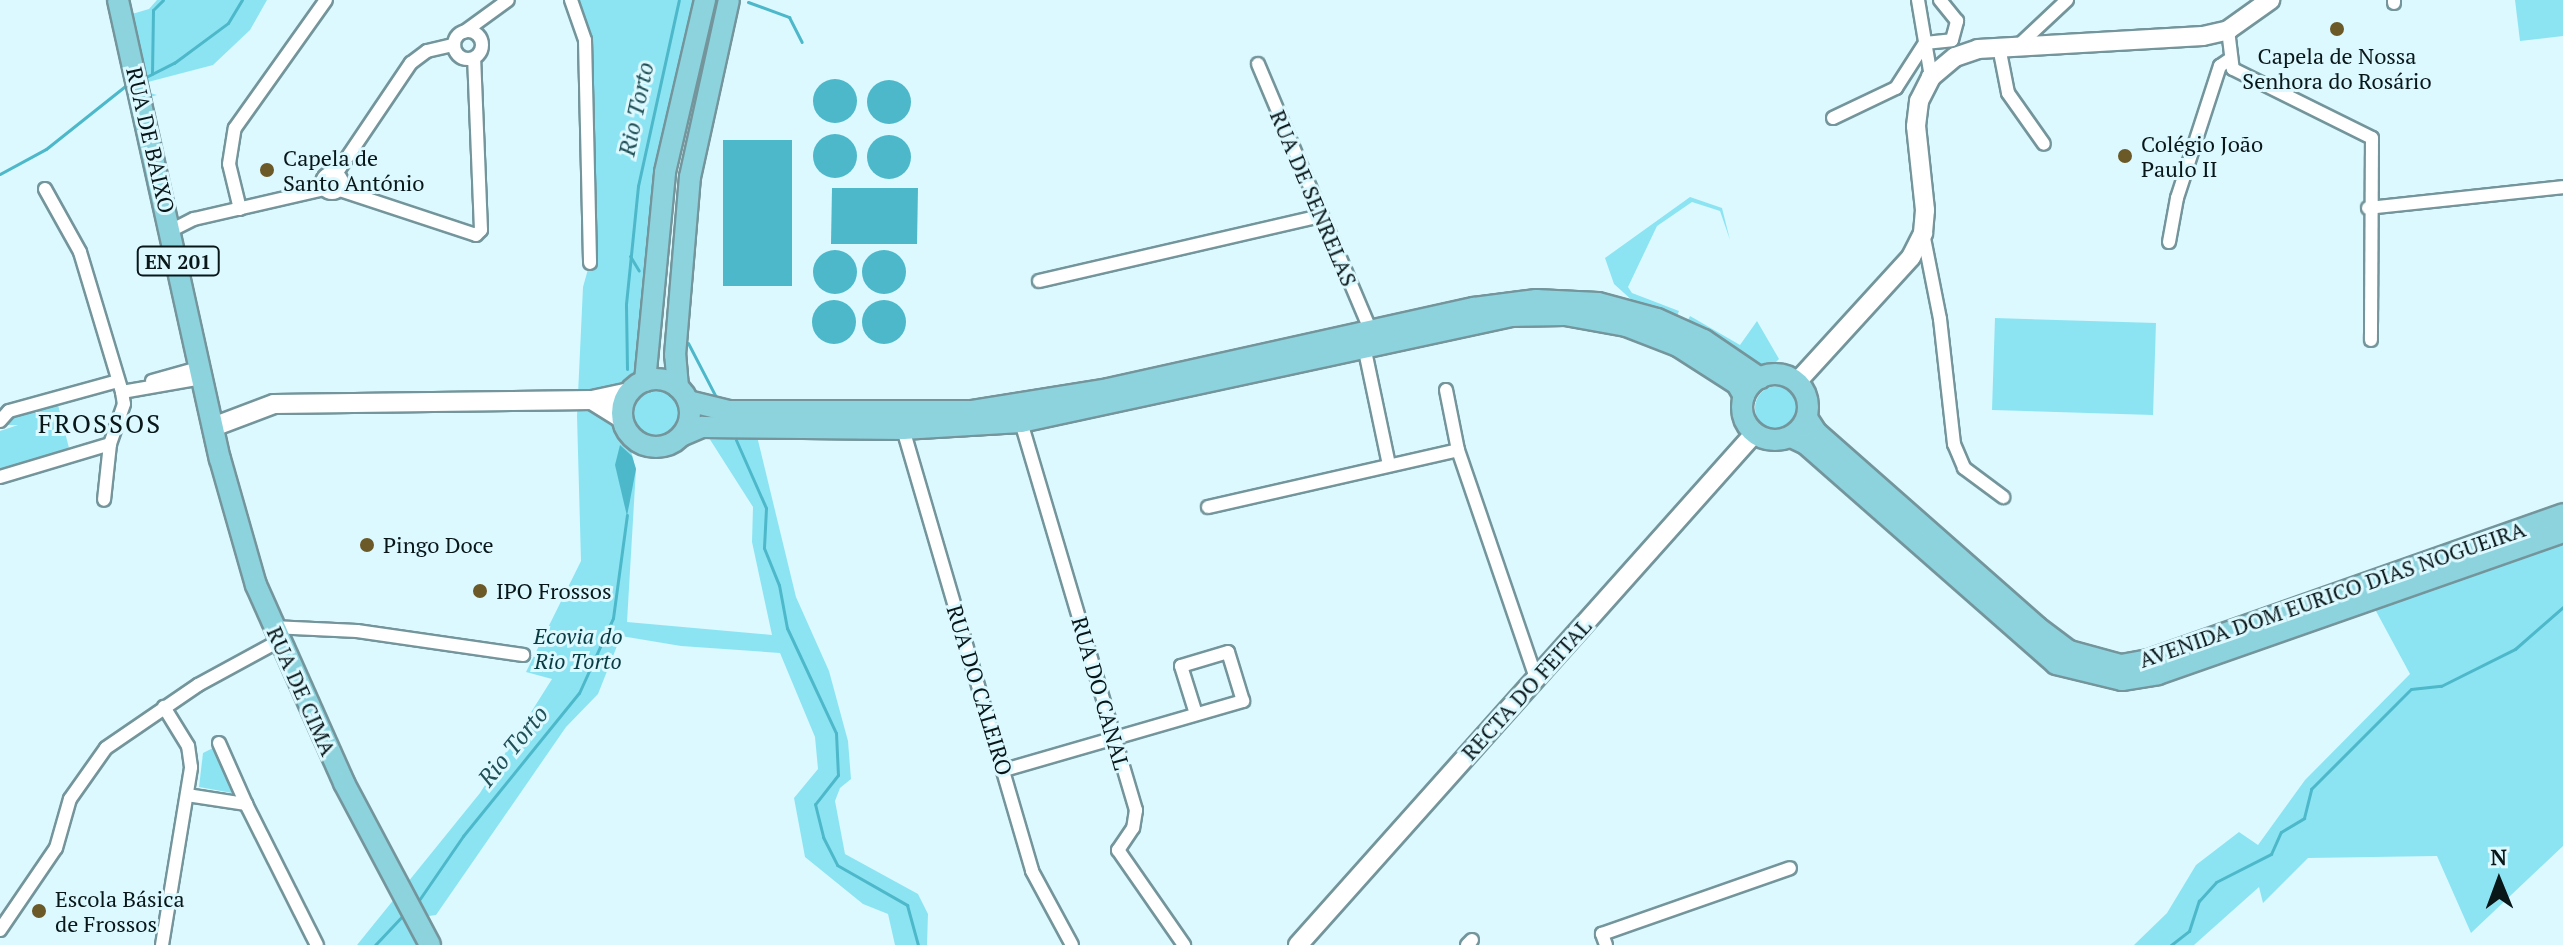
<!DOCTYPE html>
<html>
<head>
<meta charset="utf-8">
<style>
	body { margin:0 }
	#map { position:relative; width:2563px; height:945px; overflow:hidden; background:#dcf9ff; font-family:"PT Serif",serif }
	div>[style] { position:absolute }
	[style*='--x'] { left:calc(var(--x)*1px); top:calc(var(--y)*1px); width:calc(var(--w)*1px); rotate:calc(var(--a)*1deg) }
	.green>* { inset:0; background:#8ce4f3 }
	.round { border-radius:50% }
	.water>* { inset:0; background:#4db8c9 }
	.stream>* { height:3px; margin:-1.5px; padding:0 1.5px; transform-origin:1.5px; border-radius:1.5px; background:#4db8c9 }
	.roads { filter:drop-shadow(2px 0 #73959b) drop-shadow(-2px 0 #73959b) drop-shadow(0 2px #73959b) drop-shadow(0 -2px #73959b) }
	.street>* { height:12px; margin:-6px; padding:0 6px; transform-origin:6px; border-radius:6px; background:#fff }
	.street>.ring { margin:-6px; padding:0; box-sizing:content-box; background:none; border:12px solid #fff; border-radius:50% }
	.secondary>* { height:18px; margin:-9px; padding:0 9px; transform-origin:9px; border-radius:9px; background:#fff }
	.primary>* { height:20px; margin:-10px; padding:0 10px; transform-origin:10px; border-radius:10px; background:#8dd3de }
	.primary>.ring { margin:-10px; padding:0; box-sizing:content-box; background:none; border:20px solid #8dd3de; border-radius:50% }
	.dots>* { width:22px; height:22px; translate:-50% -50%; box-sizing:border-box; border:4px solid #dcf9ff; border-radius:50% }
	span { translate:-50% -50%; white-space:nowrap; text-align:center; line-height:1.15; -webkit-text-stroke:6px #dcf9ff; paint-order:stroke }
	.shield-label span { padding:2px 6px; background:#dcf9ff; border:2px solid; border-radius:6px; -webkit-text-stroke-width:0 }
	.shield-label { font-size:20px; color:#091719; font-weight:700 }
	.poi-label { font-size:22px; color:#091719 }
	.left { translate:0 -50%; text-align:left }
	.street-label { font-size:22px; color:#091719 }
	.park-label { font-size:22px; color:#083b42; font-style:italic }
	.water-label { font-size:24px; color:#215057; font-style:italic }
	.quarter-label { font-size:26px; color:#091719; letter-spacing:2px }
	.north { position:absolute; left:2459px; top:841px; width:80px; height:80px; -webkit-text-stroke:6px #dcf9ff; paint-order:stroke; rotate:359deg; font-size:22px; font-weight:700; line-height:32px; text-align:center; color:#091719 }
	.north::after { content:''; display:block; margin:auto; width:28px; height:36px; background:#091719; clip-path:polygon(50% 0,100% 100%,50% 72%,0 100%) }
</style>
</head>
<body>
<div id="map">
	<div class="green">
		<div style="clip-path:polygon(157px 0,267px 0,250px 30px,213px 65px,148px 82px,150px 93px,157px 95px,143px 99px,122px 17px,149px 9px)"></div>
		<div style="clip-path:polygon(571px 0,705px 0,687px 66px,645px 381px,604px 399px,622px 419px,636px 469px,627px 622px,772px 635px,752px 542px,753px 507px,702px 427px,755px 428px,796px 597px,829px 671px,848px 741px,851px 779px,840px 788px,835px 801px,845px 854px,918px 894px,928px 914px,927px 945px,895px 945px,888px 914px,863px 904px,805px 857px,794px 798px,818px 769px,815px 737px,780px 653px,681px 646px,621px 636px,598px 694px,566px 727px,436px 915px,415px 918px,430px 945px,357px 945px,480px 793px,552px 679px,526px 672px,581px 561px,577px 416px,583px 287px,590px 262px,585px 40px)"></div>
		<div style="clip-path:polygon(2515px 0,2563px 0,2563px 36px,2520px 41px)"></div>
		<div style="clip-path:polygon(1690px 197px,1722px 208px,1730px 240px,1720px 211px,1692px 202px,1657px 226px,1628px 287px,1632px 293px,1679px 311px,1677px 316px,1634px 302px,1614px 284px,1605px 258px)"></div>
		<div style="clip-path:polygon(1690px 316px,1740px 345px,1757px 321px,1779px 359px,1771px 367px,1759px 366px,1687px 322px)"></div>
		<div style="clip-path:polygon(1995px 318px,2156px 323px,2153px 415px,1992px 410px)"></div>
		<div class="round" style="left:1755px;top:386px;width:44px;height:44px"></div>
		<div class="round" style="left:632px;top:387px;width:50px;height:50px"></div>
		<div style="clip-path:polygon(57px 401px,69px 448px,0 469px,0 431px,18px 425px,3px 425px,15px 414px)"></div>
		<div style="clip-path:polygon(2563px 532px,2563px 846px,2471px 933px,2437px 856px,2308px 858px,2263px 903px,2259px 887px,2194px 945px,2134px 945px,2167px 913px,2196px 865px,2239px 832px,2258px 845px,2305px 780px,2410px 674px,2370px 600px)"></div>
		<div style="clip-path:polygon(213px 748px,220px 763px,232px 793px,199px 787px,203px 753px)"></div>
	</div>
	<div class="water">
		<div class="round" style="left:813px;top:79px;width:44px;height:44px"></div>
		<div class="round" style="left:867px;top:80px;width:44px;height:44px"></div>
		<div class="round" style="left:813px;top:134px;width:44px;height:44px"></div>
		<div class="round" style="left:867px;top:135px;width:44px;height:44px"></div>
		<div style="clip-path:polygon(723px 140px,792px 140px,792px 286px,723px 286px)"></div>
		<div style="clip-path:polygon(832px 188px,918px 188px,917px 244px,831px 244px)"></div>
		<div class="round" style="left:813px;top:250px;width:44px;height:44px"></div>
		<div class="round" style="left:862px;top:250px;width:44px;height:44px"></div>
		<div class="round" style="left:812px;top:300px;width:44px;height:44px"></div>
		<div class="round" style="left:862px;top:300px;width:44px;height:44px"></div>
		<div style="clip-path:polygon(620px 445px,632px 456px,636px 469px,627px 516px,615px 465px)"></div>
	</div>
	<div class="stream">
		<div style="--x:748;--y:2;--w:44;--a:20.1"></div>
		<div style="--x:789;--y:17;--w:28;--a:63"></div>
		<div style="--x:152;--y:74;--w:64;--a:-89.1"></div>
		<div style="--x:153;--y:10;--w:14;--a:-45"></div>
		<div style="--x:144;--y:78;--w:34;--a:-27"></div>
		<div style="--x:174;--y:63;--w:67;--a:-36.5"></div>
		<div style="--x:228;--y:23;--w:27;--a:-59"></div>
		<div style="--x:0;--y:174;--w:52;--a:-28.5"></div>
		<div style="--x:46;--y:149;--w:106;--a:-38.5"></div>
		<div style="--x:630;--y:256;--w:17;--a:59"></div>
		<div style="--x:688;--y:343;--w:63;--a:62.6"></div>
		<div style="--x:627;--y:369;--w:65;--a:-90.9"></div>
		<div style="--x:626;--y:304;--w:119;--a:-84.2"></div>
		<div style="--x:638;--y:186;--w:190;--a:-77.6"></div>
		<div style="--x:736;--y:440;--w:74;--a:66.2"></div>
		<div style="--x:766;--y:508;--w:40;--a:92.9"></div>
		<div style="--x:764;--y:548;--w:40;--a:68"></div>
		<div style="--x:779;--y:585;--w:44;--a:79.5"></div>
		<div style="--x:787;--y:628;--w:116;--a:65"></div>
		<div style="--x:836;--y:733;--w:42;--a:87.3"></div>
		<div style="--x:838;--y:775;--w:37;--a:128"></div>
		<div style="--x:815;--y:804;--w:34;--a:76"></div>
		<div style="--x:823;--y:837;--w:31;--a:63"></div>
		<div style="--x:837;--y:865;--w:81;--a:29.7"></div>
		<div style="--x:907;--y:905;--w:41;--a:74.6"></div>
		<div style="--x:417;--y:903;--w:81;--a:-55.5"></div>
		<div style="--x:463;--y:836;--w:184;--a:-51"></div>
		<div style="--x:579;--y:693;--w:82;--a:-65.6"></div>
		<div style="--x:613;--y:618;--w:104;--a:-82.3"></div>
		<div style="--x:375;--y:945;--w:44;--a:-46.8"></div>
		<div style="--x:2171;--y:945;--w:23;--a:-38"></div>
		<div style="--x:2189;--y:931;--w:32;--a:-72"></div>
		<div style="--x:2199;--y:901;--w:25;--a:-48"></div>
		<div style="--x:2216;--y:882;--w:62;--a:-27"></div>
		<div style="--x:2271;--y:854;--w:24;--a:-66"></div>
		<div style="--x:2281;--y:832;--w:27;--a:-31"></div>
		<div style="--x:2304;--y:818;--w:30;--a:-76"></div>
		<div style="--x:2311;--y:789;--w:141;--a:-45"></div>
		<div style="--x:2411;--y:689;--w:30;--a:-6"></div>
		<div style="--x:2441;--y:686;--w:83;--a:-26.6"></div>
		<div style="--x:2515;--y:649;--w:64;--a:-41.2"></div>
	</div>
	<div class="roads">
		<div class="street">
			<div style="--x:571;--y:0;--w:42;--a:70.7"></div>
			<div style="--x:585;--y:40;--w:223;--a:88.7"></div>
			<div style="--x:1918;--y:0;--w:78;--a:80.4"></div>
			<div style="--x:2394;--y:0;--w:3;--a:90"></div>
			<div style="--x:2228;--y:30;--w:39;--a:83"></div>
			<div style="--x:2233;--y:69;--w:155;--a:26.4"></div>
			<div style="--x:2372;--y:138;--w:202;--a:90.3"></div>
			<div class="ring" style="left:454px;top:31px;width:16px;height:16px"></div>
			<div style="--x:464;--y:32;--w:54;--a:-36"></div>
			<div style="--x:2019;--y:45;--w:66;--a:-43.2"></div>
			<div style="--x:1999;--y:47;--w:47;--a:78.9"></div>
			<div style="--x:2008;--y:93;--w:62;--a:54.8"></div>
			<div style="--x:1258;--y:64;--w:290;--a:67.1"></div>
			<div style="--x:1833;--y:118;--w:70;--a:-25.5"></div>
			<div style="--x:1896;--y:88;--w:54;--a:-57.2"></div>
			<div style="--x:1925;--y:43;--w:27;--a:-6"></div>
			<div style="--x:1952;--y:40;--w:20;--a:-75"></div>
			<div style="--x:1957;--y:21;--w:27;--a:-129"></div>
			<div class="ring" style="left:322px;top:173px;width:8px;height:8px"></div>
			<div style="--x:336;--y:174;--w:134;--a:-56"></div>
			<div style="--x:411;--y:63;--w:20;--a:-37"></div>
			<div style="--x:427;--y:51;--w:28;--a:-13"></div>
			<div style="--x:45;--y:189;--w:72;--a:60.9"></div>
			<div style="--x:80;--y:252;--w:146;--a:73.3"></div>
			<div style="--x:122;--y:392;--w:12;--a:81"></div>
			<div style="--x:124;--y:404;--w:42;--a:109.3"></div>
			<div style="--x:110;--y:444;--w:56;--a:96.1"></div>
			<div style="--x:340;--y:190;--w:143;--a:18.3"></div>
			<div style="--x:476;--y:235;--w:7;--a:-45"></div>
			<div style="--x:481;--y:230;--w:172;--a:-92.3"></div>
			<div style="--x:2368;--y:208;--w:196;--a:-6.1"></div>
			<div style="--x:240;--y:209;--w:46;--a:-103.7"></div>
			<div style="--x:229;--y:164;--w:36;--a:-81"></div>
			<div style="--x:235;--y:128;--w:157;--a:-54.6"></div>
			<div style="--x:172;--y:230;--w:25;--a:-27"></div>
			<div style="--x:194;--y:219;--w:133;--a:-13"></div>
			<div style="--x:1923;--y:233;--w:88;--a:78.8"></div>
			<div style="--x:1940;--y:319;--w:126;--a:83.6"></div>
			<div style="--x:1954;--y:444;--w:26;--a:67"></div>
			<div style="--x:1964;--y:468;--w:49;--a:36.6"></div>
			<div style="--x:2169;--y:242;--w:45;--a:-79.7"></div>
			<div style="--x:2177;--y:198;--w:139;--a:-72"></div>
			<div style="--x:2220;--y:66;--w:11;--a:-34"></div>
			<div style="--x:1039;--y:281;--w:289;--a:-13"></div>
			<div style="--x:1365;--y:351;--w:116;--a:78.1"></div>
			<div style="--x:152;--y:381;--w:49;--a:-15.5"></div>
			<div style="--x:1446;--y:390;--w:61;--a:78.7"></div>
			<div style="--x:122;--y:392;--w:81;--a:-9.9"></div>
			<div style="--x:0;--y:421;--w:13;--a:-48"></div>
			<div style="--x:9;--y:411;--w:113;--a:-15.4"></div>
			<div style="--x:1021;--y:422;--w:405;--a:73.5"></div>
			<div style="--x:1136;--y:810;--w:18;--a:99"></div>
			<div style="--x:1133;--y:828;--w:27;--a:124"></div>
			<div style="--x:1118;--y:850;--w:116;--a:55.2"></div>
			<div style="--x:903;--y:429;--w:460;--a:73.7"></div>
			<div style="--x:1032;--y:871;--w:84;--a:61.6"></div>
			<div style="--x:0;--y:477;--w:115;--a:-16.7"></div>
			<div style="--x:1208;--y:507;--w:256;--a:-12.8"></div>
			<div style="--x:1458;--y:450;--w:241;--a:71.1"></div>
			<div style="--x:272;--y:627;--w:85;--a:2.7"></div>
			<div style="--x:357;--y:631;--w:168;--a:8.2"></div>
			<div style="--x:219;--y:743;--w:67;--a:66.1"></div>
			<div style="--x:1004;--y:770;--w:249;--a:-16.1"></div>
			<div style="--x:1243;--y:701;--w:51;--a:-107"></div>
			<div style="--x:1228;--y:652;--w:49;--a:163.4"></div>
			<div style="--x:1181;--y:666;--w:50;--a:72.6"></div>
			<div style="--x:187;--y:795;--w:60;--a:8.7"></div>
			<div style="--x:246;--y:804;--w:158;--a:63.3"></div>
			<div style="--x:0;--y:930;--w:99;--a:-55.7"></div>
			<div style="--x:56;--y:848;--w:51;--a:-74.1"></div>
			<div style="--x:70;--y:799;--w:62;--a:-54.8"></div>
			<div style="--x:106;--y:748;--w:112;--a:-34.4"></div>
			<div style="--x:198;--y:685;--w:90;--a:-28.6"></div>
			<div style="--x:162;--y:945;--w:180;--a:-80.7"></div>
			<div style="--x:191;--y:767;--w:21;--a:-98"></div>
			<div style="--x:188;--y:746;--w:46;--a:-121.6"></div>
			<div style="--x:1467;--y:945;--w:7;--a:-45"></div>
			<div style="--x:1606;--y:945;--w:12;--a:-110"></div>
			<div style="--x:1602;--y:934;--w:199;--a:-19.3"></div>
		</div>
		<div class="secondary">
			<div style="--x:1797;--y:382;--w:169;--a:-47.6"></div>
			<div style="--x:1911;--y:257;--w:27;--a:-63"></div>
			<div style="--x:1923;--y:233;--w:23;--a:-85"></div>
			<div style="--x:1925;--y:210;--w:84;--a:-96.1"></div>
			<div style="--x:1916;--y:126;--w:25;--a:-83"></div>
			<div style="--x:1919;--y:101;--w:27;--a:-63"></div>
			<div style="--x:1931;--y:77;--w:31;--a:-40"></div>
			<div style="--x:1955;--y:57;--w:24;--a:-19"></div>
			<div style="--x:1978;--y:49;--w:225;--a:-3.3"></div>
			<div style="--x:2203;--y:36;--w:26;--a:-13"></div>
			<div style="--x:2228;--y:30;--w:52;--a:-35.5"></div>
			<div style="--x:592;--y:400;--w:36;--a:32"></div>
			<div style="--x:213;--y:427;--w:65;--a:-20.7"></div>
			<div style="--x:274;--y:404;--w:318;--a:-0.7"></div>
			<div style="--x:592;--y:400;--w:38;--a:-12"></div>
			<div style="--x:1298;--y:945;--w:685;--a:-48.26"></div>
		</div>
		<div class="primary">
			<div style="--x:118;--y:0;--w:470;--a:77.5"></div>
			<div style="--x:220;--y:459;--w:131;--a:74.1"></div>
			<div style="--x:256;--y:585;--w:217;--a:66"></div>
			<div style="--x:344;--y:783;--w:183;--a:62"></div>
			<div class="ring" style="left:1742px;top:374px;width:46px;height:46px"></div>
			<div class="ring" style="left:622px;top:379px;width:48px;height:48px"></div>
			<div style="--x:645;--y:381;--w:210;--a:-84.5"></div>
			<div style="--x:665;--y:172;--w:177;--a:-76.9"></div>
			<div style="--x:678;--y:387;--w:32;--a:-95"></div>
			<div style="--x:675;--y:355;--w:179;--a:-85.2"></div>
			<div style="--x:690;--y:177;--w:181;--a:-77.6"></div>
			<div style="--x:688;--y:401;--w:42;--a:13.7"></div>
			<div style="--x:729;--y:411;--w:242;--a:0"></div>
			<div style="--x:971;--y:411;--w:139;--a:-9.1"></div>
			<div style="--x:1108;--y:389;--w:375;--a:-12.5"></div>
			<div style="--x:1474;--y:308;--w:63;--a:-7.4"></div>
			<div style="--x:1536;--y:300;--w:62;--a:2.8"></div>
			<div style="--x:1598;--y:303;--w:61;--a:15.2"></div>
			<div style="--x:1657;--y:319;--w:51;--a:24.1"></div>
			<div style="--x:1704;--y:340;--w:68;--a:34.2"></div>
			<div style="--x:1807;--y:418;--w:17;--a:57"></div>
			<div style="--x:1816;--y:432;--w:295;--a:41.4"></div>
			<div style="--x:2037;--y:627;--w:40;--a:37"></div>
			<div style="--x:2069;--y:651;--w:54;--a:15.1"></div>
			<div style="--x:2121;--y:665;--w:28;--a:-10"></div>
			<div style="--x:2149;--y:660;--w:439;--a:-19.4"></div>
			<div style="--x:683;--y:435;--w:21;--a:-23"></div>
			<div style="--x:702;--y:427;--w:201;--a:0.6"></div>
			<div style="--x:903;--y:429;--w:118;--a:-3.4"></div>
			<div style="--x:1021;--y:422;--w:502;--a:-12.18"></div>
			<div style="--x:1512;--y:316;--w:53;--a:-1.1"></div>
			<div style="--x:1565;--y:315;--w:62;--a:10.2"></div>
			<div style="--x:1626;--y:326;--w:56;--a:21"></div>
			<div style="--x:1678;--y:346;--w:70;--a:32.8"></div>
			<div style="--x:1737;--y:384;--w:14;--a:60"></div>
			<div style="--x:1791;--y:437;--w:17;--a:25"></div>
			<div style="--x:1806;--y:444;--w:333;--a:41.3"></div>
			<div style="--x:2056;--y:664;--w:68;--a:13.6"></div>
			<div style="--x:2122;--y:680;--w:36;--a:-9"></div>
			<div style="--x:2158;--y:674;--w:429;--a:-19.3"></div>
		</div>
	</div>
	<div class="dots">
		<div style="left:2337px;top:29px;background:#6b5927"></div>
		<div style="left:2125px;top:156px;background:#6b5927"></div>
		<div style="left:267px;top:170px;background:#6b5927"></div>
		<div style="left:367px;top:545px;background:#6b5927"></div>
		<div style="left:480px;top:591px;background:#6b5927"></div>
		<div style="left:39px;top:911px;background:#6b5927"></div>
	</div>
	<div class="shield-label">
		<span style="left:178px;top:261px">EN 201</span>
	</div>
	<div class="poi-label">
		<span style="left:2337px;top:68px">Capela de Nossa<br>Senhora do Rosário</span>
		<span class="left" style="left:2141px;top:156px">Colégio João<br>Paulo II</span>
		<span class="left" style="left:283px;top:170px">Capela de<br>Santo António</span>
		<span class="left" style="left:383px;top:545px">Pingo Doce</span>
		<span class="left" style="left:496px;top:591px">IPO Frossos</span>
		<span class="left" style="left:55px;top:911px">Escola Básica<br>de Frossos</span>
	</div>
	<div class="street-label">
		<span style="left:151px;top:140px;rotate:77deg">RUA DE BAIXO</span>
		<span style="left:1314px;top:198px;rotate:67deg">RUA DE SENRELAS</span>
		<span style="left:2332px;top:594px;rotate:-19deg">AVENIDA DOM EURICO DIAS NOGUEIRA</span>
		<span style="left:1526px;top:689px;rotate:-48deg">RECTA DO FEITAL</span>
		<span style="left:980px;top:690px;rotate:73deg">RUA DO CALEIRO</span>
		<span style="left:302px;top:691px;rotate:66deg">RUA DE CIMA</span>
		<span style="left:1101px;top:693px;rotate:74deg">RUA DO CANAL</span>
	</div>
	<div class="park-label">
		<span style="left:578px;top:648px">Ecovia do<br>Rio Torto</span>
	</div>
	<div class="water-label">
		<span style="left:636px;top:109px;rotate:-78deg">Rio Torto</span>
		<span style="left:513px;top:746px;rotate:-51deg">Rio Torto</span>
	</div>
	<div class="quarter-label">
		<span style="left:100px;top:424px">FROSSOS</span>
	</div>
	<div class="north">N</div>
</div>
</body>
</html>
